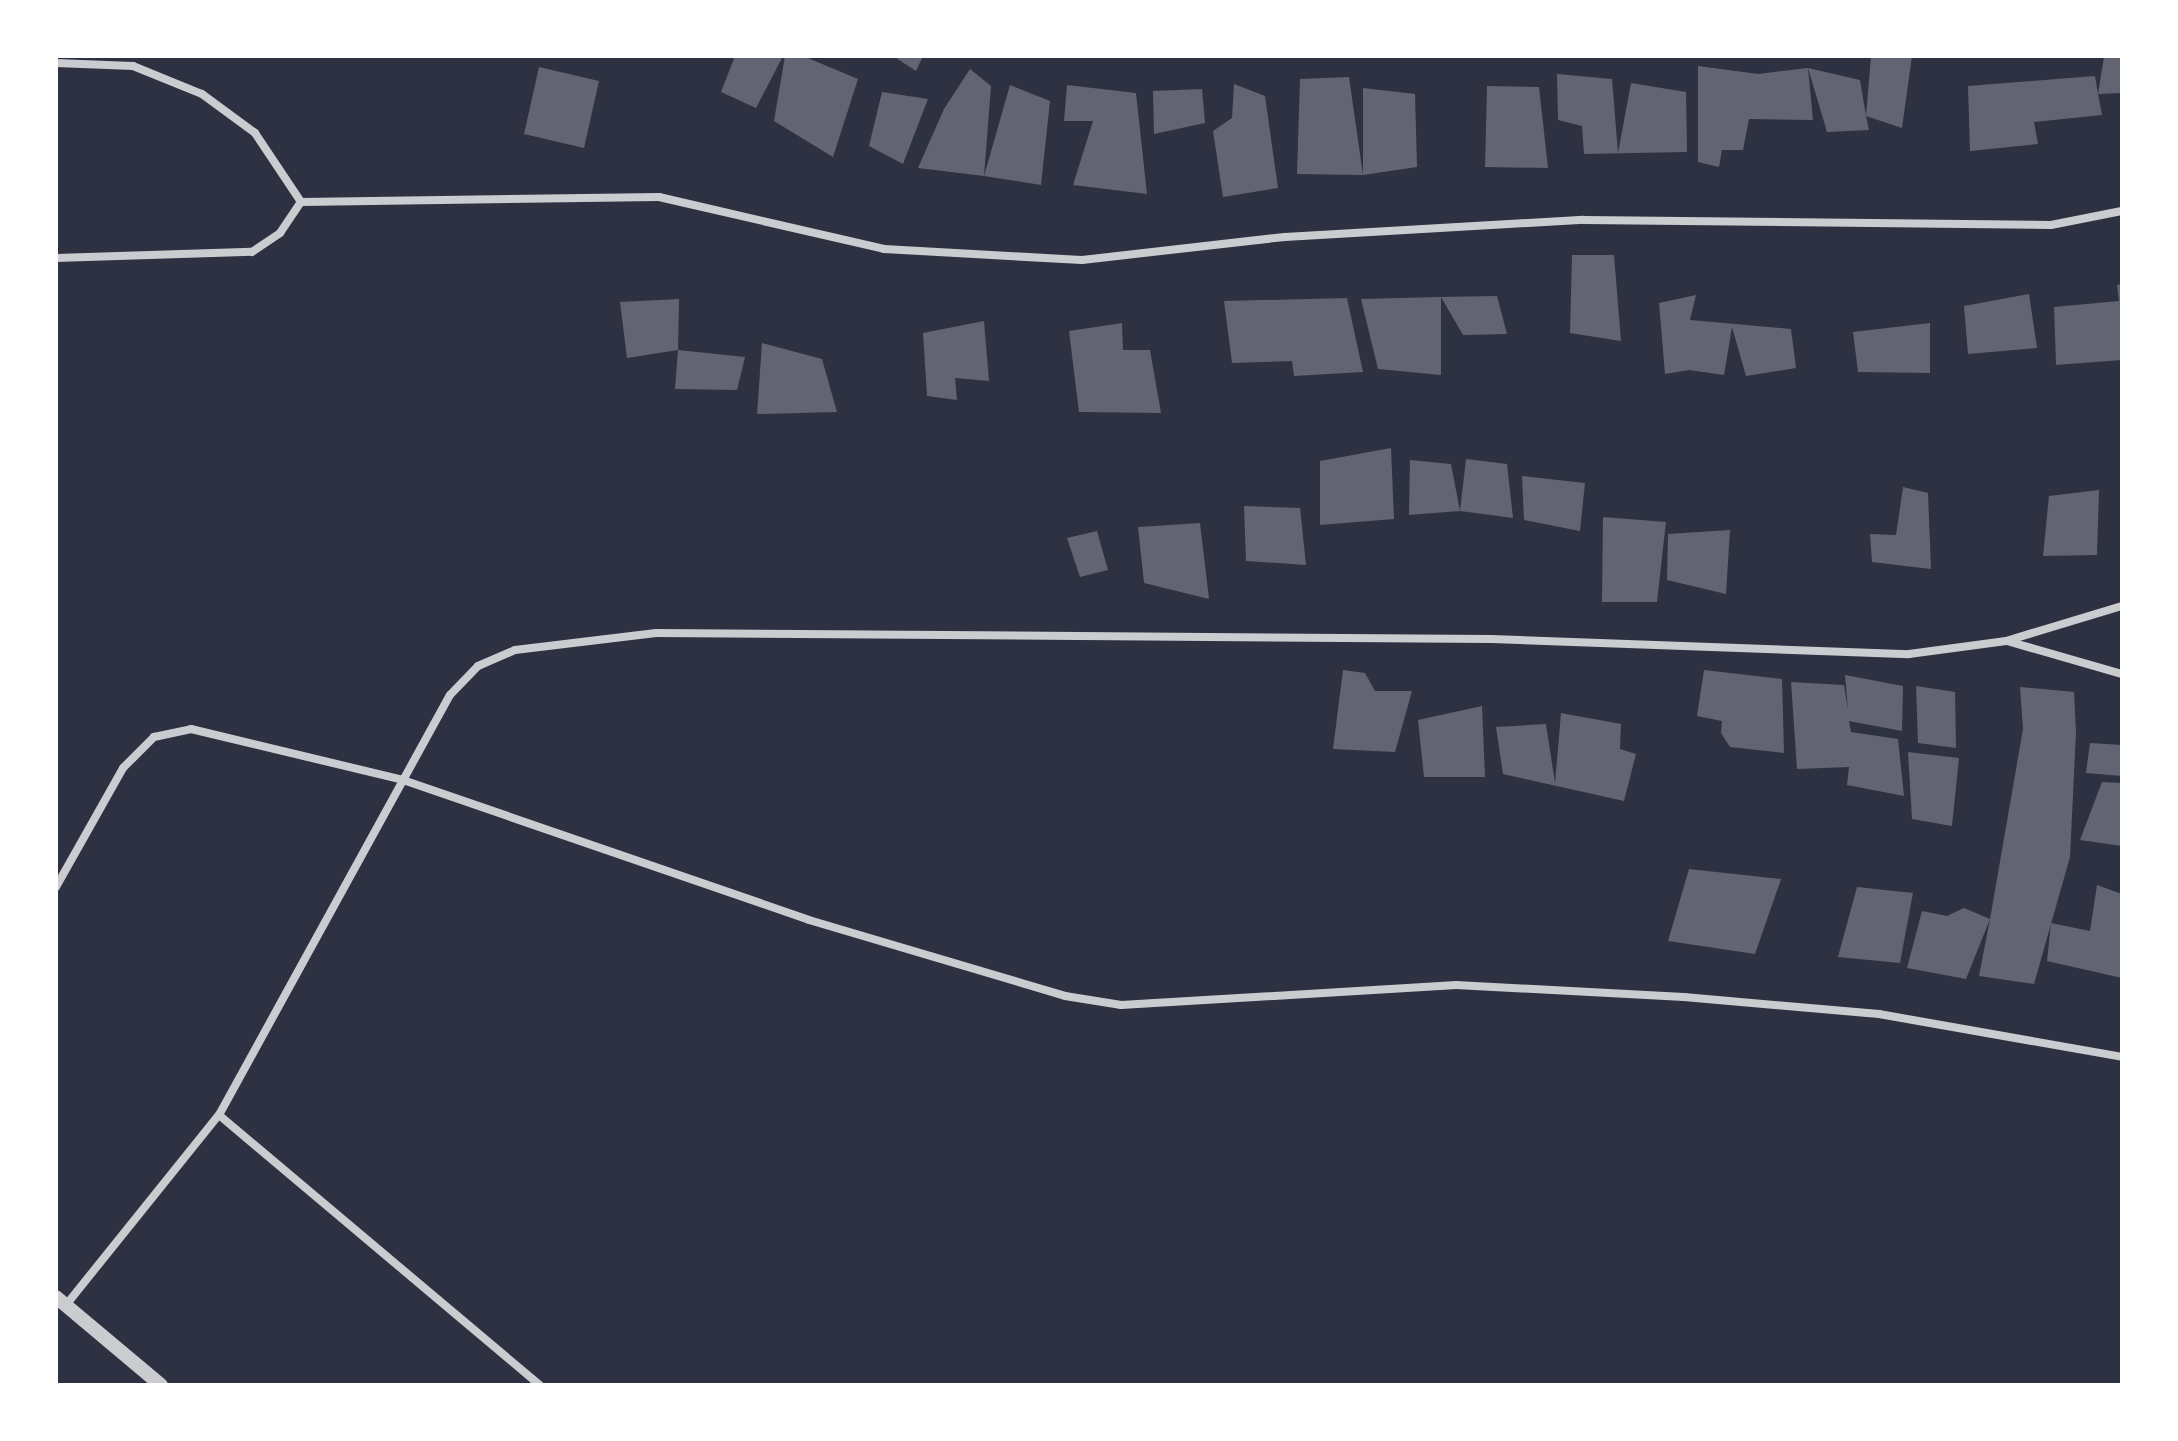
<!DOCTYPE html>
<html>
<head>
<meta charset="utf-8">
<style>
	body { margin:0 }
	#map { position:relative; width:2178px; height:1441px; overflow:hidden; background:#2d3142; font-family:Quicksand,sans-serif }
	div>[style] { position:absolute }
	[style*='--x'] { left:calc(var(--x)*1px); top:calc(var(--y)*1px); width:calc(var(--w)*1px); rotate:calc(var(--a)*1deg) }
	.building>* { inset:0; background:#626471 }
	.minor>* { height:8px; margin:-4px; padding:0 4px; transform-origin:4px; border-radius:4px; background:#caccd0 }
	.tertiary>* { height:14px; margin:-7px; padding:0 7px; transform-origin:7px; border-radius:7px; background:#caccd0 }
	span { translate:-50% -50%; white-space:nowrap; text-align:center; line-height:1.15; -webkit-text-stroke:6px #fff; paint-order:stroke }
	.frame { position:absolute; inset:0; border:58px solid #fff; pointer-events:none }
</style>
</head>
<body>
<div id="map">
	<div class="building">
		<div style="clip-path:polygon(735px 56px,783px 56px,756px 108px,721px 92px)"></div>
		<div style="clip-path:polygon(785px 56px,803px 56px,858px 79px,833px 157px,774px 121px)"></div>
		<div style="clip-path:polygon(893px 56px,923px 56px,916px 71px)"></div>
		<div style="clip-path:polygon(1871px 56px,1912px 56px,1902px 128px,1866px 116px,1869px 130px,1827px 132px,1808px 68px,1860px 80px,1866px 116px)"></div>
		<div style="clip-path:polygon(2122px 56px,2122px 93px,2098px 94px,2102px 115px,2034px 122px,2038px 144px,1970px 151px,1968px 86px,2095px 76px,2098px 94px,2104px 57px)"></div>
		<div style="clip-path:polygon(1698px 66px,1758px 74px,1808px 68px,1813px 120px,1749px 119px,1743px 150px,1722px 150px,1719px 167px,1698px 162px)"></div>
		<div style="clip-path:polygon(539px 67px,599px 81px,584px 148px,524px 134px)"></div>
		<div style="clip-path:polygon(970px 69px,991px 86px,984px 176px,918px 168px,944px 109px)"></div>
		<div style="clip-path:polygon(1557px 74px,1612px 79px,1618px 153px,1631px 83px,1686px 92px,1687px 152px,1584px 154px,1582px 126px,1558px 120px)"></div>
		<div style="clip-path:polygon(1349px 77px,1363px 175px,1363px 88px,1415px 94px,1417px 167px,1363px 175px,1297px 174px,1300px 79px)"></div>
		<div style="clip-path:polygon(1234px 84px,1265px 96px,1278px 188px,1223px 197px,1213px 131px,1232px 118px)"></div>
		<div style="clip-path:polygon(1010px 85px,1050px 101px,1041px 185px,984px 176px)"></div>
		<div style="clip-path:polygon(1067px 85px,1136px 93px,1147px 194px,1073px 185px,1093px 121px,1064px 121px)"></div>
		<div style="clip-path:polygon(1487px 86px,1539px 87px,1548px 168px,1485px 167px)"></div>
		<div style="clip-path:polygon(1202px 89px,1205px 123px,1154px 134px,1153px 91px)"></div>
		<div style="clip-path:polygon(882px 92px,928px 99px,903px 164px,869px 146px)"></div>
		<div style="clip-path:polygon(1572px 255px,1614px 255px,1621px 341px,1570px 333px)"></div>
		<div style="clip-path:polygon(2122px 284px,2122px 360px,2056px 365px,2054px 307px,2119px 301px,2117px 285px)"></div>
		<div style="clip-path:polygon(2029px 294px,2037px 348px,1968px 354px,1964px 306px)"></div>
		<div style="clip-path:polygon(1696px 295px,1690px 320px,1791px 329px,1796px 368px,1746px 376px,1732px 327px,1724px 375px,1689px 370px,1665px 374px,1659px 303px)"></div>
		<div style="clip-path:polygon(1497px 296px,1507px 334px,1463px 335px,1441px 297px)"></div>
		<div style="clip-path:polygon(1441px 297px,1441px 375px,1378px 369px,1361px 299px)"></div>
		<div style="clip-path:polygon(1347px 298px,1363px 372px,1294px 376px,1292px 361px,1232px 363px,1224px 301px)"></div>
		<div style="clip-path:polygon(679px 299px,678px 350px,627px 358px,620px 302px)"></div>
		<div style="clip-path:polygon(984px 321px,989px 381px,955px 378px,957px 400px,927px 396px,923px 333px)"></div>
		<div style="clip-path:polygon(1122px 323px,1123px 350px,1150px 350px,1161px 413px,1079px 412px,1069px 331px)"></div>
		<div style="clip-path:polygon(1930px 323px,1930px 373px,1858px 372px,1853px 332px)"></div>
		<div style="clip-path:polygon(762px 343px,822px 359px,837px 412px,757px 414px)"></div>
		<div style="clip-path:polygon(678px 350px,745px 357px,737px 390px,675px 389px)"></div>
		<div style="clip-path:polygon(1391px 448px,1394px 519px,1320px 525px,1320px 461px)"></div>
		<div style="clip-path:polygon(1466px 459px,1507px 464px,1513px 518px,1460px 511px)"></div>
		<div style="clip-path:polygon(1410px 460px,1451px 464px,1460px 511px,1409px 515px)"></div>
		<div style="clip-path:polygon(1522px 476px,1585px 483px,1580px 531px,1524px 520px)"></div>
		<div style="clip-path:polygon(1903px 487px,1928px 493px,1931px 569px,1872px 562px,1870px 534px,1896px 535px)"></div>
		<div style="clip-path:polygon(2099px 490px,2097px 555px,2043px 556px,2049px 496px)"></div>
		<div style="clip-path:polygon(1244px 506px,1300px 508px,1306px 565px,1246px 561px)"></div>
		<div style="clip-path:polygon(1603px 517px,1666px 522px,1657px 602px,1602px 602px)"></div>
		<div style="clip-path:polygon(1200px 523px,1209px 599px,1144px 583px,1138px 527px)"></div>
		<div style="clip-path:polygon(1730px 530px,1726px 594px,1667px 580px,1668px 534px)"></div>
		<div style="clip-path:polygon(1097px 531px,1108px 570px,1080px 577px,1067px 538px)"></div>
		<div style="clip-path:polygon(1343px 670px,1365px 673px,1375px 691px,1412px 691px,1395px 752px,1333px 749px)"></div>
		<div style="clip-path:polygon(1704px 670px,1782px 679px,1784px 753px,1730px 747px,1721px 733px,1722px 721px,1697px 716px)"></div>
		<div style="clip-path:polygon(1845px 675px,1903px 686px,1902px 731px,1849px 721px,1851px 732px,1898px 739px,1904px 796px,1847px 785px,1849px 767px,1797px 769px,1791px 682px,1844px 685px,1848px 710px)"></div>
		<div style="clip-path:polygon(1916px 686px,1955px 692px,1956px 748px,1918px 743px)"></div>
		<div style="clip-path:polygon(2020px 687px,2074px 692px,2076px 733px,2070px 857px,2034px 984px,1979px 976px,1990px 919px,1966px 979px,1907px 968px,1922px 911px,1947px 916px,1964px 908px,1990px 919px,2023px 729px)"></div>
		<div style="clip-path:polygon(1482px 706px,1485px 777px,1424px 777px,1418px 720px)"></div>
		<div style="clip-path:polygon(1561px 713px,1621px 724px,1620px 749px,1636px 754px,1624px 801px,1503px 774px,1496px 727px,1546px 724px,1555px 783px)"></div>
		<div style="clip-path:polygon(2090px 743px,2122px 745px,2122px 776px,2086px 773px)"></div>
		<div style="clip-path:polygon(1908px 752px,1959px 758px,1952px 826px,1912px 819px)"></div>
		<div style="clip-path:polygon(2102px 782px,2122px 783px,2122px 846px,2080px 840px)"></div>
		<div style="clip-path:polygon(1689px 869px,1781px 879px,1755px 954px,1668px 941px)"></div>
		<div style="clip-path:polygon(2097px 885px,2122px 894px,2122px 978px,2047px 961px,2051px 923px,2090px 931px)"></div>
		<div style="clip-path:polygon(1857px 887px,1913px 893px,1900px 963px,1838px 957px)"></div>
	</div>
	<div class="minor">
		<div style="--x:56;--y:63;--w:77;--a:2.2"></div>
		<div style="--x:133;--y:66;--w:74;--a:22.1"></div>
		<div style="--x:202;--y:94;--w:66;--a:36.3"></div>
		<div style="--x:255;--y:133;--w:83;--a:56.3"></div>
		<div style="--x:56;--y:258;--w:196;--a:-1.8"></div>
		<div style="--x:252;--y:252;--w:34;--a:-34"></div>
		<div style="--x:280;--y:233;--w:37;--a:-56"></div>
		<div style="--x:301;--y:202;--w:358;--a:-0.8"></div>
		<div style="--x:659;--y:197;--w:231;--a:13"></div>
		<div style="--x:884;--y:249;--w:198;--a:3.2"></div>
		<div style="--x:1082;--y:260;--w:204;--a:-6.5"></div>
		<div style="--x:1285;--y:237;--w:299;--a:-3.3"></div>
		<div style="--x:1584;--y:220;--w:467;--a:0.6"></div>
		<div style="--x:2051;--y:225;--w:72;--a:-11.2"></div>
		<div style="--x:2007;--y:641;--w:120;--a:16"></div>
		<div style="--x:56;--y:887;--w:137;--a:-60.6"></div>
		<div style="--x:123;--y:768;--w:44;--a:-45"></div>
		<div style="--x:154;--y:737;--w:38;--a:-12"></div>
		<div style="--x:191;--y:729;--w:218;--a:13.5"></div>
		<div style="--x:403;--y:780;--w:429;--a:19"></div>
		<div style="--x:809;--y:920;--w:267;--a:16.5"></div>
		<div style="--x:1065;--y:996;--w:57;--a:9.1"></div>
		<div style="--x:1121;--y:1005;--w:336;--a:-3.4"></div>
		<div style="--x:1456;--y:985;--w:228;--a:3"></div>
		<div style="--x:1684;--y:997;--w:196;--a:5"></div>
		<div style="--x:1879;--y:1014;--w:247;--a:10"></div>
		<div style="--x:219;--y:1115;--w:419;--a:40.1"></div>
		<div style="--x:66;--y:1305;--w:244;--a:-51.2"></div>
		<div style="--x:219;--y:1115;--w:479;--a:-61.2"></div>
		<div style="--x:450;--y:695;--w:40;--a:-46"></div>
		<div style="--x:478;--y:666;--w:40;--a:-23.4"></div>
		<div style="--x:515;--y:650;--w:142;--a:-6.9"></div>
		<div style="--x:656;--y:633;--w:835;--a:0.41"></div>
		<div style="--x:1491;--y:639;--w:418;--a:2.1"></div>
		<div style="--x:1909;--y:654;--w:98;--a:-7.6"></div>
		<div style="--x:2006;--y:641;--w:121;--a:-16.8"></div>
	</div>
	<div class="tertiary">
		<div style="--x:56;--y:1297;--w:137;--a:40"></div>
	</div>
	<div class="frame"></div>
</div>
</body>
</html>
